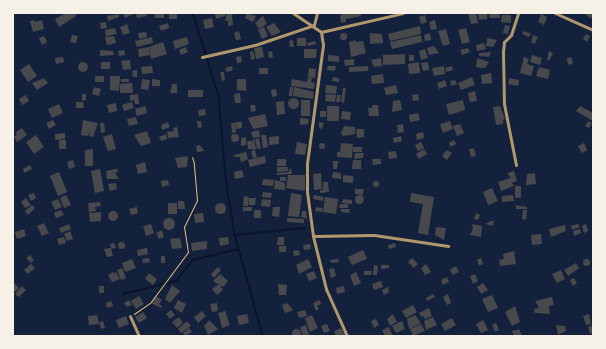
<!DOCTYPE html>
<html>
<head>
<meta charset="utf-8">
<style>
	body { margin:0 }
	#map { position:relative; width:606px; height:349px; overflow:hidden; background:#14213d; font-family:Figtree,sans-serif }
	div>[style] { position:absolute }
	[style*='--x'] { left:calc(var(--x)*1px); top:calc(var(--y)*1px); width:calc(var(--w)*1px); rotate:calc(var(--a)*1deg) }
	.stream>* { height:1.5px; margin:-0.75px; padding:0 0.75px; transform-origin:0.75px; border-radius:0.75px; background:#0b132b }
	.building>* { inset:0; background:#48494c }
	.round { border-radius:50% }
	.path>* { height:1px; margin:-0.5px; padding:0 0.5px; transform-origin:0.5px; border-radius:0.5px; background:#e5c07b }
	.minor>* { height:3px; margin:-1.5px; padding:0 1.5px; transform-origin:1.5px; border-radius:1.5px; background:#b1986c }
	span { translate:-50% -50%; white-space:nowrap; text-align:center; line-height:1.15; -webkit-text-stroke:3px #f6f1e7; paint-order:stroke }
	.frame { position:absolute; inset:0; border:14px solid #f6f1e7; pointer-events:none }
</style>
</head>
<body>
<div id="map">
	<div class="stream">
		<div style="--x:193;--y:13;--w:87;--a:72.6"></div>
		<div style="--x:219;--y:96;--w:82;--a:85.1"></div>
		<div style="--x:226;--y:178;--w:58;--a:81"></div>
		<div style="--x:235;--y:235;--w:105;--a:74.5"></div>
		<div style="--x:235;--y:235;--w:70;--a:-5.7"></div>
		<div style="--x:123;--y:294;--w:55;--a:-13.8"></div>
		<div style="--x:176;--y:281;--w:27;--a:-51"></div>
		<div style="--x:193;--y:260;--w:46;--a:-13.7"></div>
	</div>
	<div class="building">
		<div style="clip-path:polygon(66px 13px,75px 13px,76px 16px,59px 27px,55px 19px)"></div>
		<div style="clip-path:polygon(123px 13px,146px 13px,147px 16px,137px 18px,136px 13px,125px 18px)"></div>
		<div style="clip-path:polygon(155px 13px,164px 13px,164px 18px,154px 18px)"></div>
		<div style="clip-path:polygon(169px 13px,177px 13px,177px 19px,169px 19px)"></div>
		<div style="clip-path:polygon(215px 13px,225px 13px,225px 16px,216px 19px)"></div>
		<div style="clip-path:polygon(227px 13px,235px 13px,232px 15px,233px 25px,228px 26px,228px 21px,225px 21px)"></div>
		<div style="clip-path:polygon(247px 13px,256px 16px,253px 22px,245px 18px)"></div>
		<div style="clip-path:polygon(346px 13px,360px 13px,361px 16px,346px 19px,346px 22px,341px 23px,340px 15px)"></div>
		<div style="clip-path:polygon(468px 13px,476px 13px,478px 23px,471px 24px)"></div>
		<div style="clip-path:polygon(478px 13px,487px 13px,487px 19px,479px 20px)"></div>
		<div style="clip-path:polygon(489px 13px,499px 13px,500px 18px,490px 18px)"></div>
		<div style="clip-path:polygon(586px 13px,593px 13px,591px 19px,585px 14px)"></div>
		<div style="clip-path:polygon(119px 14px,119px 17px,108px 21px,107px 16px)"></div>
		<div style="clip-path:polygon(541px 14px,547px 17px,544px 25px,538px 22px)"></div>
		<div style="clip-path:polygon(425px 15px,427px 22px,421px 24px,419px 17px)"></div>
		<div style="clip-path:polygon(502px 15px,511px 15px,511px 23px,501px 22px)"></div>
		<div style="clip-path:polygon(263px 16px,267px 24px,259px 29px,255px 23px)"></div>
		<div style="clip-path:polygon(212px 18px,214px 27px,205px 29px,203px 20px)"></div>
		<div style="clip-path:polygon(35px 20px,35px 22px,42px 20px,44px 29px,33px 32px,30px 21px)"></div>
		<div style="clip-path:polygon(435px 20px,437px 29px,431px 30px,429px 22px)"></div>
		<div style="clip-path:polygon(106px 22px,107px 28px,101px 29px,100px 23px)"></div>
		<div style="clip-path:polygon(168px 23px,169px 28px,161px 31px,159px 26px)"></div>
		<div style="clip-path:polygon(274px 23px,281px 32px,272px 36px,266px 27px)"></div>
		<div style="clip-path:polygon(127px 24px,130px 33px,123px 35px,120px 27px)"></div>
		<div style="clip-path:polygon(505px 25px,510px 26px,508px 34px,503px 33px)"></div>
		<div style="clip-path:polygon(420px 26px,421px 34px,390px 41px,388px 34px)"></div>
		<div style="clip-path:polygon(264px 27px,268px 36px,262px 39px,258px 30px)"></div>
		<div style="clip-path:polygon(115px 28px,117px 34px,106px 36px,105px 30px)"></div>
		<div style="clip-path:polygon(466px 28px,470px 42px,462px 44px,458px 30px)"></div>
		<div style="clip-path:polygon(446px 29px,450px 44px,443px 46px,438px 31px)"></div>
		<div style="clip-path:polygon(239px 31px,241px 39px,236px 40px,234px 33px)"></div>
		<div style="clip-path:polygon(524px 31px,531px 34px,529px 37px,522px 34px)"></div>
		<div style="clip-path:polygon(146px 32px,147px 37px,139px 39px,138px 33px)"></div>
		<div class="round" style="left:339.5px;top:32.5px;width:7px;height:7px"></div>
		<div style="clip-path:polygon(370px 33px,382px 34px,383px 43px,370px 44px)"></div>
		<div style="clip-path:polygon(430px 33px,431px 40px,425px 41px,424px 35px)"></div>
		<div style="clip-path:polygon(586px 34px,590px 36px,587px 42px,583px 39px)"></div>
		<div style="clip-path:polygon(72px 35px,78px 36px,76px 43px,70px 42px)"></div>
		<div style="clip-path:polygon(421px 35px,422px 42px,392px 49px,390px 42px)"></div>
		<div style="clip-path:polygon(533px 35px,538px 37px,535px 44px,531px 42px)"></div>
		<div style="clip-path:polygon(44px 36px,47px 42px,42px 45px,39px 38px)"></div>
		<div style="clip-path:polygon(114px 36px,116px 43px,107px 45px,105px 37px)"></div>
		<div style="clip-path:polygon(152px 37px,153px 43px,137px 47px,135px 41px)"></div>
		<div style="clip-path:polygon(187px 37px,189px 44px,175px 49px,173px 41px)"></div>
		<div style="clip-path:polygon(297px 38px,306px 38px,306px 46px,297px 46px)"></div>
		<div style="clip-path:polygon(487px 38px,497px 40px,493px 47px,486px 46px)"></div>
		<div style="clip-path:polygon(293px 40px,294px 47px,290px 47px,289px 41px)"></div>
		<div style="clip-path:polygon(356px 40px,356px 42px,363px 41px,366px 53px,351px 57px,349px 42px)"></div>
		<div style="clip-path:polygon(315px 41px,316px 44px,308px 46px,307px 43px)"></div>
		<div style="clip-path:polygon(163px 42px,167px 54px,151px 59px,149px 47px)"></div>
		<div style="clip-path:polygon(484px 43px,486px 49px,477px 51px,476px 45px)"></div>
		<div style="clip-path:polygon(434px 46px,439px 53px,429px 55px,427px 48px)"></div>
		<div style="clip-path:polygon(149px 47px,150px 55px,139px 57px,138px 49px)"></div>
		<div style="clip-path:polygon(186px 47px,188px 52px,181px 55px,179px 50px)"></div>
		<div style="clip-path:polygon(262px 47px,264px 57px,256px 59px,254px 48px)"></div>
		<div style="clip-path:polygon(468px 48px,470px 52px,462px 55px,460px 50px)"></div>
		<div style="clip-path:polygon(304px 49px,317px 49px,316px 58px,304px 58px)"></div>
		<div style="clip-path:polygon(425px 49px,428px 58px,421px 60px,419px 51px)"></div>
		<div style="clip-path:polygon(100px 50px,113px 51px,114px 55px,100px 56px)"></div>
		<div style="clip-path:polygon(124px 50px,125px 55px,119px 56px,118px 51px)"></div>
		<div style="clip-path:polygon(253px 51px,255px 59px,251px 60px,250px 52px)"></div>
		<div style="clip-path:polygon(272px 51px,273px 57px,269px 58px,268px 52px)"></div>
		<div style="clip-path:polygon(549px 51px,553px 53px,549px 61px,547px 60px)"></div>
		<div style="clip-path:polygon(491px 52px,489px 57px,479px 56px,479px 53px)"></div>
		<div style="clip-path:polygon(405px 54px,405px 64px,383px 65px,383px 55px)"></div>
		<div style="clip-path:polygon(328px 55px,339px 56px,339px 62px,328px 61px)"></div>
		<div style="clip-path:polygon(409px 55px,414px 55px,414px 61px,409px 61px)"></div>
		<div style="clip-path:polygon(532px 55px,542px 58px,540px 65px,530px 62px)"></div>
		<div style="clip-path:polygon(241px 56px,242px 62px,237px 63px,236px 57px)"></div>
		<div style="clip-path:polygon(63px 57px,64px 62px,56px 64px,55px 58px)"></div>
		<div style="clip-path:polygon(524px 57px,529px 59px,527px 64px,534px 66px,531px 76px,520px 73px)"></div>
		<div style="clip-path:polygon(571px 57px,573px 63px,569px 65px,566px 59px)"></div>
		<div style="clip-path:polygon(381px 58px,382px 66px,374px 67px,371px 60px)"></div>
		<div style="clip-path:polygon(477px 58px,489px 62px,485px 68px,476px 67px)"></div>
		<div style="clip-path:polygon(354px 59px,354px 65px,345px 66px,344px 60px)"></div>
		<div style="clip-path:polygon(130px 60px,131px 69px,123px 70px,121px 61px)"></div>
		<div class="round" style="left:78px;top:62px;width:10px;height:10px"></div>
		<div style="clip-path:polygon(101px 62px,110px 62px,110px 69px,101px 69px)"></div>
		<div style="clip-path:polygon(419px 62px,420px 73px,409px 74px,408px 64px)"></div>
		<div style="clip-path:polygon(428px 62px,429px 70px,423px 71px,421px 63px)"></div>
		<div style="clip-path:polygon(29px 64px,37px 76px,28px 82px,20px 70px)"></div>
		<div style="clip-path:polygon(152px 66px,153px 73px,142px 74px,141px 67px)"></div>
		<div style="clip-path:polygon(232px 66px,233px 70px,227px 72px,225px 68px)"></div>
		<div style="clip-path:polygon(328px 66px,336px 66px,335px 71px,327px 70px)"></div>
		<div style="clip-path:polygon(368px 66px,368px 71px,349px 72px,349px 67px)"></div>
		<div style="clip-path:polygon(444px 66px,445px 74px,434px 76px,432px 68px)"></div>
		<div style="clip-path:polygon(452px 66px,453px 70px,446px 72px,445px 68px)"></div>
		<div style="clip-path:polygon(539px 67px,550px 70px,548px 79px,536px 76px)"></div>
		<div style="clip-path:polygon(259px 68px,268px 68px,268px 74px,259px 74px)"></div>
		<div style="clip-path:polygon(309px 68px,316px 69px,315px 78px,308px 77px)"></div>
		<div style="clip-path:polygon(137px 70px,137px 77px,133px 77px,132px 71px)"></div>
		<div style="clip-path:polygon(220px 72px,224px 72px,225px 80px,222px 81px)"></div>
		<div style="clip-path:polygon(491px 73px,492px 83px,482px 84px,481px 75px)"></div>
		<div style="clip-path:polygon(383px 74px,384px 83px,372px 84px,371px 76px)"></div>
		<div style="clip-path:polygon(95px 76px,104px 76px,104px 82px,95px 82px)"></div>
		<div style="clip-path:polygon(110px 76px,120px 76px,119px 91px,110px 90px)"></div>
		<div style="clip-path:polygon(308px 77px,312px 78px,311px 82px,315px 83px,314px 89px,291px 86px,292px 79px,307px 82px)"></div>
		<div style="clip-path:polygon(333px 77px,339px 78px,339px 82px,332px 81px)"></div>
		<div style="clip-path:polygon(472px 77px,475px 85px,461px 90px,458px 83px)"></div>
		<div style="clip-path:polygon(44px 78px,48px 83px,37px 90px,32px 83px)"></div>
		<div style="clip-path:polygon(509px 78px,519px 80px,518px 86px,508px 84px)"></div>
		<div style="clip-path:polygon(121px 79px,129px 79px,129px 82px,121px 82px)"></div>
		<div style="clip-path:polygon(142px 79px,150px 80px,148px 90px,141px 89px)"></div>
		<div style="clip-path:polygon(152px 79px,160px 80px,160px 86px,152px 86px)"></div>
		<div style="clip-path:polygon(237px 79px,246px 79px,246px 91px,237px 90px)"></div>
		<div style="clip-path:polygon(445px 80px,447px 86px,439px 89px,437px 83px)"></div>
		<div style="clip-path:polygon(455px 80px,457px 84px,451px 86px,450px 81px)"></div>
		<div style="clip-path:polygon(132px 83px,133px 93px,120px 93px,120px 84px)"></div>
		<div style="clip-path:polygon(172px 84px,177px 84px,177px 93px,170px 93px)"></div>
		<div style="clip-path:polygon(326px 85px,337px 86px,336px 94px,325px 93px)"></div>
		<div style="clip-path:polygon(396px 85px,398px 93px,386px 95px,384px 88px)"></div>
		<div style="clip-path:polygon(94px 87px,101px 89px,99px 96px,92px 94px)"></div>
		<div style="clip-path:polygon(290px 87px,293px 87px,292px 96px,289px 96px)"></div>
		<div style="clip-path:polygon(294px 87px,314px 92px,313px 99px,293px 96px)"></div>
		<div style="clip-path:polygon(343px 88px,346px 88px,344px 103px,341px 102px)"></div>
		<div style="clip-path:polygon(276px 89px,277px 96px,272px 97px,271px 90px)"></div>
		<div style="clip-path:polygon(188px 90px,203px 90px,203px 97px,188px 97px)"></div>
		<div style="clip-path:polygon(475px 91px,477px 101px,470px 102px,468px 93px)"></div>
		<div style="clip-path:polygon(240px 93px,241px 103px,235px 103px,234px 94px)"></div>
		<div style="clip-path:polygon(82px 94px,86px 94px,86px 100px,82px 101px)"></div>
		<div style="clip-path:polygon(138px 94px,139px 104px,135px 104px,134px 100px,130px 101px,130px 95px)"></div>
		<div style="clip-path:polygon(326px 94px,336px 95px,335px 102px,325px 101px)"></div>
		<div style="clip-path:polygon(418px 94px,419px 100px,413px 101px,412px 95px)"></div>
		<div style="clip-path:polygon(26px 95px,29px 101px,22px 105px,19px 99px)"></div>
		<div style="clip-path:polygon(337px 95px,341px 95px,340px 102px,336px 102px)"></div>
		<div class="round" style="left:287.5px;top:97.5px;width:11px;height:11px"></div>
		<div style="clip-path:polygon(301px 100px,310px 100px,310px 116px,301px 116px)"></div>
		<div style="clip-path:polygon(400px 100px,402px 110px,392px 112px,393px 101px)"></div>
		<div style="clip-path:polygon(463px 100px,465px 110px,449px 115px,446px 104px)"></div>
		<div style="clip-path:polygon(284px 101px,285px 114px,277px 115px,276px 102px)"></div>
		<div style="clip-path:polygon(76px 102px,83px 102px,84px 108px,76px 108px)"></div>
		<div style="clip-path:polygon(132px 102px,134px 108px,124px 111px,122px 105px)"></div>
		<div style="clip-path:polygon(116px 103px,117px 111px,109px 113px,107px 105px)"></div>
		<div style="clip-path:polygon(59px 104px,63px 113px,52px 118px,48px 109px)"></div>
		<div style="clip-path:polygon(250px 105px,255px 105px,256px 111px,251px 112px)"></div>
		<div style="clip-path:polygon(372px 105px,378px 105px,379px 116px,369px 116px,368px 108px,372px 108px)"></div>
		<div style="clip-path:polygon(145px 106px,147px 113px,137px 116px,135px 109px)"></div>
		<div style="clip-path:polygon(327px 106px,339px 106px,339px 121px,327px 121px)"></div>
		<div style="clip-path:polygon(500px 106px,505px 119px,503px 120px,503px 124px,496px 125px,493px 107px)"></div>
		<div style="clip-path:polygon(580px 106px,593px 113px,593px 121px,576px 111px)"></div>
		<div style="clip-path:polygon(205px 109px,206px 115px,199px 116px,198px 110px)"></div>
		<div style="clip-path:polygon(320px 111px,326px 111px,326px 117px,320px 117px)"></div>
		<div style="clip-path:polygon(342px 111px,351px 112px,350px 120px,341px 119px)"></div>
		<div style="clip-path:polygon(418px 113px,420px 120px,410px 122px,409px 115px)"></div>
		<div style="clip-path:polygon(265px 114px,268px 126px,253px 129px,248px 118px)"></div>
		<div style="clip-path:polygon(136px 117px,138px 124px,129px 126px,127px 119px)"></div>
		<div style="clip-path:polygon(300px 118px,309px 119px,308px 124px,300px 125px)"></div>
		<div style="clip-path:polygon(53px 120px,56px 125px,49px 129px,46px 123px)"></div>
		<div style="clip-path:polygon(83px 120px,98px 123px,93px 137px,89px 136px,90px 130px,88px 136px,81px 135px)"></div>
		<div style="clip-path:polygon(197px 121px,201px 121px,202px 127px,198px 128px)"></div>
		<div style="clip-path:polygon(450px 121px,453px 129px,443px 133px,440px 124px)"></div>
		<div style="clip-path:polygon(588px 121px,592px 123px,589px 128px,585px 126px)"></div>
		<div style="clip-path:polygon(168px 122px,170px 127px,162px 130px,161px 125px)"></div>
		<div style="clip-path:polygon(235px 122px,242px 122px,242px 128px,236px 129px)"></div>
		<div style="clip-path:polygon(319px 122px,324px 123px,322px 129px,319px 128px)"></div>
		<div style="clip-path:polygon(100px 123px,104px 123px,105px 132px,101px 133px)"></div>
		<div style="clip-path:polygon(231px 123px,235px 123px,236px 132px,232px 133px)"></div>
		<div style="clip-path:polygon(403px 124px,404px 132px,398px 133px,397px 125px)"></div>
		<div style="clip-path:polygon(460px 124px,464px 133px,457px 136px,453px 126px)"></div>
		<div style="clip-path:polygon(344px 126px,355px 127px,355px 134px,343px 136px,341px 133px)"></div>
		<div style="clip-path:polygon(177px 127px,179px 137px,168px 138px,167px 132px,174px 131px,173px 128px)"></div>
		<div style="clip-path:polygon(22px 128px,27px 135px,17px 142px,14px 137px,17px 135px,15px 133px)"></div>
		<div style="clip-path:polygon(356px 129px,364px 129px,364px 137px,357px 138px)"></div>
		<div style="clip-path:polygon(259px 130px,260px 137px,253px 138px,251px 132px)"></div>
		<div style="clip-path:polygon(147px 131px,151px 143px,141px 146px,134px 135px)"></div>
		<div style="clip-path:polygon(423px 132px,424px 138px,417px 140px,416px 134px)"></div>
		<div style="clip-path:polygon(65px 133px,65px 139px,55px 140px,55px 134px)"></div>
		<div class="round" style="left:231px;top:134px;width:8px;height:8px"></div>
		<div style="clip-path:polygon(112px 134px,116px 149px,108px 151px,103px 137px)"></div>
		<div style="clip-path:polygon(166px 134px,167px 139px,161px 141px,159px 137px)"></div>
		<div style="clip-path:polygon(36px 135px,44px 147px,34px 154px,26px 142px)"></div>
		<div style="clip-path:polygon(261px 135px,266px 135px,268px 147px,263px 148px)"></div>
		<div style="clip-path:polygon(279px 136px,279px 144px,269px 145px,269px 137px)"></div>
		<div style="clip-path:polygon(401px 136px,402px 141px,394px 143px,393px 138px)"></div>
		<div style="clip-path:polygon(246px 137px,246px 145px,241px 146px,241px 138px)"></div>
		<div style="clip-path:polygon(259px 138px,261px 148px,257px 149px,255px 139px)"></div>
		<div style="clip-path:polygon(254px 139px,256px 149px,253px 150px,252px 140px)"></div>
		<div style="clip-path:polygon(59px 140px,66px 140px,66px 149px,59px 149px)"></div>
		<div style="clip-path:polygon(454px 140px,456px 144px,451px 147px,449px 143px)"></div>
		<div style="clip-path:polygon(247px 141px,252px 141px,253px 149px,248px 149px)"></div>
		<div style="clip-path:polygon(297px 142px,307px 144px,305px 155px,295px 154px)"></div>
		<div style="clip-path:polygon(421px 142px,424px 148px,418px 151px,415px 145px)"></div>
		<div style="clip-path:polygon(341px 143px,353px 144px,352px 158px,337px 157px,337px 152px,345px 152px,340px 152px)"></div>
		<div style="clip-path:polygon(584px 143px,587px 150px,582px 153px,578px 146px)"></div>
		<div class="round" style="left:319px;top:143px;width:6px;height:6px"></div>
		<div style="clip-path:polygon(200px 145px,204px 151px,197px 152px,196px 146px)"></div>
		<div style="clip-path:polygon(353px 147px,362px 147px,362px 152px,353px 152px)"></div>
		<div style="clip-path:polygon(474px 148px,476px 156px,471px 157px,469px 149px)"></div>
		<div style="clip-path:polygon(93px 149px,93px 166px,85px 166px,85px 150px)"></div>
		<div style="clip-path:polygon(424px 149px,427px 154px,419px 159px,416px 154px)"></div>
		<div style="clip-path:polygon(255px 150px,257px 157px,253px 158px,251px 151px)"></div>
		<div style="clip-path:polygon(447px 150px,452px 153px,447px 160px,442px 156px)"></div>
		<div style="clip-path:polygon(396px 151px,397px 158px,389px 159px,388px 152px)"></div>
		<div style="clip-path:polygon(246px 152px,248px 159px,246px 160px,241px 162px,240px 157px,234px 157px,234px 155px)"></div>
		<div style="clip-path:polygon(355px 153px,364px 153px,363px 158px,354px 159px)"></div>
		<div style="clip-path:polygon(188px 156px,187px 167px,178px 168px,175px 158px)"></div>
		<div style="clip-path:polygon(265px 156px,266px 163px,250px 167px,248px 160px)"></div>
		<div style="clip-path:polygon(277px 159px,286px 159px,286px 166px,277px 166px)"></div>
		<div style="clip-path:polygon(372px 159px,381px 159px,381px 164px,373px 165px)"></div>
		<div style="clip-path:polygon(73px 160px,75px 167px,69px 169px,67px 162px)"></div>
		<div style="clip-path:polygon(353px 160px,361px 160px,361px 169px,352px 169px)"></div>
		<div style="clip-path:polygon(333px 161px,338px 161px,337px 169px,333px 169px)"></div>
		<div style="clip-path:polygon(145px 162px,147px 172px,138px 174px,136px 165px)"></div>
		<div style="clip-path:polygon(30px 165px,32px 169px,24px 173px,23px 169px)"></div>
		<div style="clip-path:polygon(277px 167px,288px 167px,288px 171px,277px 172px)"></div>
		<div style="clip-path:polygon(100px 169px,104px 191px,95px 193px,91px 171px)"></div>
		<div style="clip-path:polygon(115px 169px,117px 169px,118px 172px,115px 173px,119px 179px,107px 179px,106px 171px)"></div>
		<div style="clip-path:polygon(289px 169px,291px 169px,292px 174px,277px 175px,277px 173px,289px 172px)"></div>
		<div style="clip-path:polygon(242px 170px,244px 177px,235px 179px,234px 172px)"></div>
		<div style="clip-path:polygon(514px 171px,517px 181px,512px 183px,514px 186px,501px 191px,498px 182px,511px 178px,507px 173px)"></div>
		<div style="clip-path:polygon(59px 172px,67px 192px,58px 196px,50px 176px)"></div>
		<div style="clip-path:polygon(333px 172px,341px 173px,341px 179px,332px 178px)"></div>
		<div style="clip-path:polygon(321px 173px,322px 189px,314px 190px,313px 174px)"></div>
		<div style="clip-path:polygon(535px 173px,536px 184px,526px 185px,527px 174px)"></div>
		<div style="clip-path:polygon(288px 175px,305px 175px,305px 191px,286px 188px)"></div>
		<div style="clip-path:polygon(343px 175px,353px 176px,353px 183px,343px 182px)"></div>
		<div style="clip-path:polygon(280px 177px,286px 177px,286px 181px,280px 181px)"></div>
		<div style="clip-path:polygon(263px 179px,274px 180px,273px 186px,262px 185px)"></div>
		<div style="clip-path:polygon(168px 180px,169px 185px,162px 187px,161px 181px)"></div>
		<div style="clip-path:polygon(275px 180px,285px 183px,285px 190px,274px 189px)"></div>
		<div class="round" style="left:373px;top:181px;width:6px;height:6px"></div>
		<div style="clip-path:polygon(323px 182px,328px 182px,329px 192px,320px 193px,320px 190px,323px 190px)"></div>
		<div style="clip-path:polygon(116px 183px,117px 189px,110px 191px,108px 184px)"></div>
		<div style="clip-path:polygon(515px 186px,521px 186px,521px 198px,515px 198px)"></div>
		<div style="clip-path:polygon(492px 188px,498px 201px,488px 205px,483px 192px)"></div>
		<div style="clip-path:polygon(355px 189px,364px 189px,363px 195px,355px 194px)"></div>
		<div style="clip-path:polygon(263px 192px,272px 193px,271px 198px,262px 197px)"></div>
		<div style="clip-path:polygon(34px 193px,36px 198px,31px 201px,28px 195px)"></div>
		<div style="clip-path:polygon(291px 193px,302px 195px,299px 217px,288px 216px)"></div>
		<div style="clip-path:polygon(411px 193px,434px 197px,428px 235px,418px 233px,423px 204px,410px 202px)"></div>
		<div class="round" style="left:354.5px;top:194.5px;width:9px;height:9px"></div>
		<div style="clip-path:polygon(66px 195px,71px 205px,64px 208px,60px 198px)"></div>
		<div style="clip-path:polygon(314px 195px,324px 197px,323px 201px,313px 199px)"></div>
		<div style="clip-path:polygon(513px 195px,514px 201px,502px 202px,502px 196px)"></div>
		<div style="clip-path:polygon(244px 196px,249px 197px,248px 206px,243px 206px)"></div>
		<div style="clip-path:polygon(325px 197px,338px 199px,336px 214px,323px 212px)"></div>
		<div style="clip-path:polygon(26px 198px,31px 205px,25px 208px,21px 202px)"></div>
		<div style="clip-path:polygon(249px 198px,256px 198px,255px 205px,249px 205px)"></div>
		<div style="clip-path:polygon(58px 199px,62px 207px,55px 210px,51px 202px)"></div>
		<div style="clip-path:polygon(262px 199px,271px 200px,270px 207px,261px 206px)"></div>
		<div style="clip-path:polygon(343px 199px,352px 200px,352px 204px,342px 203px)"></div>
		<div style="clip-path:polygon(178px 201px,184px 201px,185px 209px,178px 209px)"></div>
		<div style="clip-path:polygon(100px 202px,101px 206px,95px 207px,96px 211px,89px 212px,88px 203px)"></div>
		<div class="round" style="left:214.5px;top:202.5px;width:11px;height:11px"></div>
		<div style="clip-path:polygon(168px 203px,177px 203px,177px 214px,168px 214px)"></div>
		<div style="clip-path:polygon(340px 204px,348px 204px,348px 208px,339px 208px)"></div>
		<div style="clip-path:polygon(32px 205px,35px 208px,28px 215px,25px 211px)"></div>
		<div style="clip-path:polygon(516px 205px,527px 207px,527px 209px,516px 209px)"></div>
		<div style="clip-path:polygon(137px 207px,138px 213px,131px 215px,129px 209px)"></div>
		<div style="clip-path:polygon(243px 207px,252px 207px,252px 211px,243px 211px)"></div>
		<div style="clip-path:polygon(273px 207px,280px 207px,279px 217px,272px 216px)"></div>
		<div style="clip-path:polygon(316px 207px,323px 208px,322px 212px,315px 211px)"></div>
		<div style="clip-path:polygon(341px 209px,350px 209px,349px 213px,341px 212px)"></div>
		<div style="clip-path:polygon(61px 210px,64px 215px,56px 218px,54px 213px)"></div>
		<div style="clip-path:polygon(254px 210px,261px 210px,261px 218px,254px 218px)"></div>
		<div style="clip-path:polygon(523px 210px,527px 210px,526px 220px,522px 219px)"></div>
		<div class="round" style="left:108px;top:211px;width:10px;height:10px"></div>
		<div style="clip-path:polygon(302px 211px,306px 211px,307px 219px,301px 217px)"></div>
		<div style="clip-path:polygon(101px 212px,101px 221px,90px 222px,89px 213px)"></div>
		<div style="clip-path:polygon(203px 213px,204px 222px,195px 223px,194px 214px)"></div>
		<div style="clip-path:polygon(476px 213px,480px 215px,478px 220px,474px 219px)"></div>
		<div style="clip-path:polygon(287px 218px,304px 219px,304px 223px,287px 222px)"></div>
		<div class="round" style="left:163px;top:218px;width:12px;height:12px"></div>
		<div style="clip-path:polygon(491px 221px,494px 221px,493px 226px,485px 224px)"></div>
		<div style="clip-path:polygon(44px 223px,49px 233px,42px 236px,37px 226px)"></div>
		<div style="clip-path:polygon(69px 224px,71px 229px,61px 233px,59px 228px)"></div>
		<div style="clip-path:polygon(151px 224px,154px 233px,146px 236px,143px 226px)"></div>
		<div style="clip-path:polygon(472px 224px,482px 226px,481px 237px,470px 235px,473px 228px)"></div>
		<div style="clip-path:polygon(578px 224px,580px 227px,572px 230px,571px 226px)"></div>
		<div style="clip-path:polygon(586px 224px,588px 231px,584px 233px,582px 226px)"></div>
		<div style="clip-path:polygon(565px 225px,566px 231px,551px 237px,549px 229px)"></div>
		<div style="clip-path:polygon(436px 227px,446px 228px,444px 240px,435px 235px)"></div>
		<div style="clip-path:polygon(24px 229px,26px 236px,17px 239px,15px 232px)"></div>
		<div style="clip-path:polygon(580px 229px,581px 233px,574px 236px,573px 231px)"></div>
		<div style="clip-path:polygon(162px 230px,164px 237px,159px 239px,156px 233px)"></div>
		<div style="clip-path:polygon(70px 231px,73px 239px,67px 241px,64px 234px)"></div>
		<div style="clip-path:polygon(541px 234px,542px 244px,532px 245px,531px 235px)"></div>
		<div style="clip-path:polygon(64px 237px,66px 243px,59px 245px,57px 239px)"></div>
		<div style="clip-path:polygon(228px 237px,229px 244px,220px 246px,219px 238px)"></div>
		<div style="clip-path:polygon(278px 237px,284px 237px,284px 245px,277px 245px)"></div>
		<div style="clip-path:polygon(180px 238px,182px 248px,172px 249px,170px 239px)"></div>
		<div style="clip-path:polygon(207px 241px,207px 249px,192px 251px,191px 243px)"></div>
		<div class="round" style="left:117.5px;top:241.5px;width:7px;height:7px"></div>
		<div style="clip-path:polygon(114px 243px,116px 248px,111px 249px,113px 256px,107px 257px,104px 249px,111px 248px,110px 244px)"></div>
		<div style="clip-path:polygon(395px 243px,396px 247px,389px 249px,388px 245px)"></div>
		<div style="clip-path:polygon(310px 244px,311px 249px,304px 250px,303px 245px)"></div>
		<div style="clip-path:polygon(279px 246px,286px 246px,286px 252px,279px 252px)"></div>
		<div style="clip-path:polygon(147px 248px,148px 254px,138px 256px,137px 250px)"></div>
		<div style="clip-path:polygon(299px 250px,300px 255px,294px 256px,293px 251px)"></div>
		<div style="clip-path:polygon(363px 250px,367px 259px,352px 265px,348px 257px)"></div>
		<div style="clip-path:polygon(514px 251px,516px 264px,500px 266px,499px 260px,504px 259px,503px 254px)"></div>
		<div style="clip-path:polygon(30px 255px,34px 260px,31px 263px,26px 258px)"></div>
		<div style="clip-path:polygon(161px 256px,165px 256px,165px 263px,161px 263px)"></div>
		<div style="clip-path:polygon(149px 258px,150px 262px,143px 263px,142px 259px)"></div>
		<div style="clip-path:polygon(412px 258px,418px 264px,414px 268px,408px 262px)"></div>
		<div style="clip-path:polygon(481px 258px,483px 264px,479px 266px,477px 260px)"></div>
		<div class="round" style="left:582.5px;top:258.5px;width:7px;height:7px"></div>
		<div style="clip-path:polygon(132px 259px,136px 268px,125px 272px,122px 263px)"></div>
		<div style="clip-path:polygon(308px 259px,312px 267px,299px 274px,296px 265px)"></div>
		<div style="clip-path:polygon(338px 259px,339px 262px,331px 263px,330px 260px)"></div>
		<div style="clip-path:polygon(576px 263px,579px 268px,568px 276px,564px 270px)"></div>
		<div style="clip-path:polygon(31px 264px,35px 268px,28px 274px,24px 270px)"></div>
		<div style="clip-path:polygon(426px 264px,431px 272px,425px 275px,421px 268px)"></div>
		<div style="clip-path:polygon(374px 265px,378px 266px,377px 275px,373px 275px)"></div>
		<div style="clip-path:polygon(381px 265px,389px 265px,389px 268px,381px 269px)"></div>
		<div style="clip-path:polygon(456px 266px,459px 272px,453px 275px,450px 270px)"></div>
		<div style="clip-path:polygon(218px 267px,221px 270px,214px 278px,211px 274px)"></div>
		<div style="clip-path:polygon(122px 268px,126px 278px,121px 280px,117px 270px)"></div>
		<div style="clip-path:polygon(334px 268px,336px 276px,331px 278px,329px 269px)"></div>
		<div style="clip-path:polygon(561px 270px,565px 279px,557px 283px,552px 274px)"></div>
		<div style="clip-path:polygon(314px 271px,317px 278px,309px 281px,306px 274px)"></div>
		<div style="clip-path:polygon(364px 271px,372px 271px,371px 275px,364px 275px)"></div>
		<div style="clip-path:polygon(113px 272px,116px 277px,114px 273px,116px 272px,120px 279px,112px 282px,108px 275px)"></div>
		<div style="clip-path:polygon(356px 272px,361px 283px,354px 286px,350px 275px)"></div>
		<div style="clip-path:polygon(149px 273px,157px 279px,153px 285px,145px 279px)"></div>
		<div style="clip-path:polygon(220px 274px,228px 281px,223px 287px,213px 281px)"></div>
		<div style="clip-path:polygon(475px 274px,478px 281px,473px 284px,470px 276px)"></div>
		<div style="clip-path:polygon(447px 277px,449px 282px,443px 285px,441px 280px)"></div>
		<div style="clip-path:polygon(574px 278px,577px 283px,573px 286px,570px 280px)"></div>
		<div style="clip-path:polygon(381px 281px,383px 287px,374px 290px,372px 284px)"></div>
		<div style="clip-path:polygon(14px 283px,19px 288px,15px 292px,13px 290px)"></div>
		<div style="clip-path:polygon(483px 283px,488px 290px,481px 294px,477px 287px)"></div>
		<div style="clip-path:polygon(219px 284px,223px 290px,217px 295px,212px 289px)"></div>
		<div style="clip-path:polygon(278px 284px,287px 285px,286px 295px,279px 295px)"></div>
		<div style="clip-path:polygon(172px 285px,180px 291px,170px 303px,165px 299px)"></div>
		<div style="clip-path:polygon(22px 286px,26px 290px,19px 297px,15px 294px)"></div>
		<div style="clip-path:polygon(99px 286px,104px 286px,104px 293px,99px 293px)"></div>
		<div style="clip-path:polygon(344px 286px,345px 292px,337px 294px,336px 288px)"></div>
		<div style="clip-path:polygon(388px 287px,389px 292px,384px 295px,382px 290px)"></div>
		<div style="clip-path:polygon(433px 294px,435px 297px,427px 301px,426px 298px)"></div>
		<div style="clip-path:polygon(448px 294px,451px 303px,447px 305px,443px 297px)"></div>
		<div style="clip-path:polygon(492px 295px,498px 308px,488px 312px,482px 299px)"></div>
		<div style="clip-path:polygon(139px 296px,144px 304px,136px 309px,131px 301px)"></div>
		<div style="clip-path:polygon(156px 296px,162px 300px,159px 304px,162px 306px,161px 308px,151px 303px)"></div>
		<div style="clip-path:polygon(552px 297px,554px 305px,549px 306px,550px 314px,535px 313px,534px 309px,539px 308px,535px 301px,548px 298px,549px 302px,548px 298px)"></div>
		<div style="clip-path:polygon(129px 300px,132px 305px,127px 307px,124px 303px)"></div>
		<div style="clip-path:polygon(178px 300px,186px 304px,182px 313px,174px 308px)"></div>
		<div style="clip-path:polygon(320px 300px,321px 304px,317px 306px,319px 309px,316px 311px,313px 303px)"></div>
		<div style="clip-path:polygon(111px 301px,113px 306px,107px 308px,106px 303px)"></div>
		<div style="clip-path:polygon(217px 303px,218px 311px,212px 312px,210px 304px)"></div>
		<div style="clip-path:polygon(287px 303px,293px 310px,285px 313px,282px 305px)"></div>
		<div style="clip-path:polygon(413px 305px,417px 312px,406px 318px,402px 311px)"></div>
		<div style="clip-path:polygon(515px 306px,520px 322px,512px 326px,505px 312px)"></div>
		<div style="clip-path:polygon(429px 308px,432px 316px,425px 319px,423px 316px,421px 317px,419px 313px)"></div>
		<div style="clip-path:polygon(171px 310px,175px 315px,170px 319px,166px 314px)"></div>
		<div style="clip-path:polygon(305px 310px,307px 316px,299px 318px,297px 312px)"></div>
		<div style="clip-path:polygon(202px 311px,206px 316px,198px 323px,194px 317px)"></div>
		<div style="clip-path:polygon(225px 311px,230px 325px,222px 328px,218px 313px)"></div>
		<div style="clip-path:polygon(143px 312px,147px 318px,139px 323px,135px 317px)"></div>
		<div style="clip-path:polygon(247px 314px,249px 323px,239px 325px,237px 316px)"></div>
		<div style="clip-path:polygon(393px 314px,397px 322px,390px 326px,387px 319px)"></div>
		<div style="clip-path:polygon(589px 314px,591px 324px,586px 325px,583px 316px)"></div>
		<div style="clip-path:polygon(97px 315px,99px 324px,89px 325px,88px 316px)"></div>
		<div style="clip-path:polygon(312px 315px,318px 328px,310px 332px,305px 318px)"></div>
		<div style="clip-path:polygon(415px 315px,421px 323px,409px 329px,407px 319px)"></div>
		<div style="clip-path:polygon(126px 316px,129px 324px,119px 328px,116px 320px)"></div>
		<div style="clip-path:polygon(179px 317px,183px 323px,177px 328px,172px 322px)"></div>
		<div style="clip-path:polygon(433px 317px,437px 325px,426px 330px,424px 321px)"></div>
		<div style="clip-path:polygon(452px 318px,456px 325px,445px 331px,441px 324px)"></div>
		<div style="clip-path:polygon(376px 319px,379px 325px,374px 328px,371px 321px)"></div>
		<div style="clip-path:polygon(209px 320px,218px 329px,208px 335px,204px 326px)"></div>
		<div style="clip-path:polygon(483px 320px,488px 330px,481px 333px,476px 324px)"></div>
		<div style="clip-path:polygon(103px 321px,105px 328px,101px 329px,99px 322px)"></div>
		<div style="clip-path:polygon(187px 321px,191px 326px,181px 333px,178px 329px)"></div>
		<div style="clip-path:polygon(402px 321px,405px 329px,396px 333px,392px 326px)"></div>
		<div style="clip-path:polygon(496px 323px,499px 330px,495px 332px,492px 325px)"></div>
		<div style="clip-path:polygon(327px 324px,330px 331px,324px 333px,321px 326px)"></div>
		<div style="clip-path:polygon(421px 324px,425px 331px,413px 336px,410px 329px)"></div>
		<div style="clip-path:polygon(306px 325px,309px 335px,303px 336px,300px 327px)"></div>
		<div style="clip-path:polygon(556px 325px,565px 326px,566px 331px,558px 335px)"></div>
		<div style="clip-path:polygon(593px 325px,593px 333px,590px 334px,588px 327px)"></div>
		<div style="clip-path:polygon(389px 327px,393px 336px,385px 336px,382px 330px)"></div>
		<div style="clip-path:polygon(189px 328px,192px 332px,185px 336px,183px 333px)"></div>
		<div style="clip-path:polygon(341px 328px,345px 336px,336px 336px,334px 331px)"></div>
		<div class="round" style="left:291.5px;top:328.5px;width:9px;height:9px"></div>
		<div style="clip-path:polygon(519px 329px,522px 336px,514px 336px,512px 331px)"></div>
	</div>
	<div class="path">
		<div style="--x:134;--y:314;--w:19;--a:-35"></div>
		<div style="--x:150;--y:303;--w:64;--a:-53.3"></div>
		<div style="--x:188;--y:252;--w:25;--a:-99"></div>
		<div style="--x:184;--y:227;--w:30;--a:-64"></div>
		<div style="--x:197;--y:200;--w:37;--a:-95"></div>
		<div style="--x:194;--y:163;--w:6;--a:-108"></div>
	</div>
	<div class="minor">
		<div style="--x:293;--y:13;--w:34;--a:34"></div>
		<div style="--x:321;--y:32;--w:13;--a:81"></div>
		<div style="--x:323;--y:45;--w:119;--a:97.7"></div>
		<div style="--x:307;--y:163;--w:29;--a:90"></div>
		<div style="--x:307;--y:192;--w:44;--a:82.2"></div>
		<div style="--x:313;--y:236;--w:55;--a:76.2"></div>
		<div style="--x:326;--y:289;--w:51;--a:65.9"></div>
		<div style="--x:555;--y:13;--w:42;--a:24.1"></div>
		<div style="--x:321;--y:32;--w:84;--a:-13"></div>
		<div style="--x:202;--y:57;--w:54;--a:-12.8"></div>
		<div style="--x:255;--y:45;--w:62;--a:-18.7"></div>
		<div style="--x:314;--y:25;--w:12;--a:-76"></div>
		<div style="--x:516;--y:165;--w:62;--a:-101.1"></div>
		<div style="--x:504;--y:104;--w:52;--a:-91.1"></div>
		<div style="--x:503;--y:52;--w:10;--a:-84"></div>
		<div style="--x:504;--y:42;--w:10;--a:-45"></div>
		<div style="--x:511;--y:35;--w:23;--a:-72"></div>
		<div style="--x:313;--y:236;--w:61;--a:-0.9"></div>
		<div style="--x:374;--y:235;--w:75;--a:8.5"></div>
		<div style="--x:130;--y:316;--w:22;--a:66"></div>
	</div>
	<div class="frame"></div>
</div>
</body>
</html>
